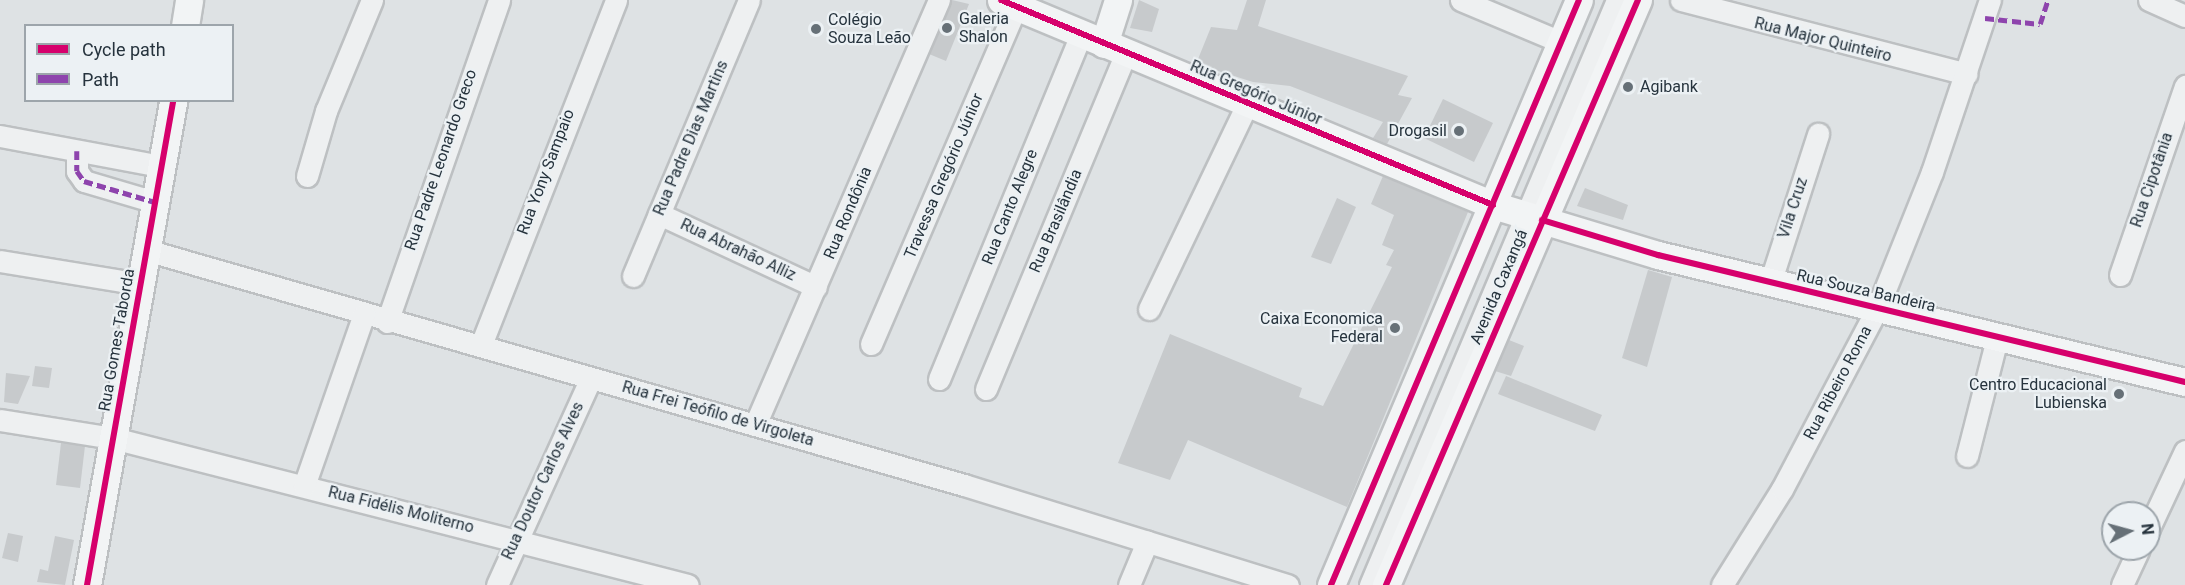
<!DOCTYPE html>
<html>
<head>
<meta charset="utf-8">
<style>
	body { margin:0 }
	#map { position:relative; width:2185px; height:585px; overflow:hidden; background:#dee2e4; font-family:Roboto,sans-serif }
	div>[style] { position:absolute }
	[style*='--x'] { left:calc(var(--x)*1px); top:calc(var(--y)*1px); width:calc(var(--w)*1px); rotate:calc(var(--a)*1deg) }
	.building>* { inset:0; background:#c7cacc }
	.roads { filter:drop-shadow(2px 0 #bdc0c2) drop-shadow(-2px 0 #bdc0c2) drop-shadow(0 2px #bdc0c2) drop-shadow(0 -2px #bdc0c2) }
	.minor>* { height:21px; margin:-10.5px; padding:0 10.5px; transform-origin:10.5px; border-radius:10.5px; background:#eef0f1 }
	.major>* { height:27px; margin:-13.5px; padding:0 13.5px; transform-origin:13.5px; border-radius:13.5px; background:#f2f4f5 }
	.quiet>* { height:4.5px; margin-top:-2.25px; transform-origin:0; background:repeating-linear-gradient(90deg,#8e44ad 0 9px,transparent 0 13.5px) }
	.cycleway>* { height:6px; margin:-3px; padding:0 3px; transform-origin:3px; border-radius:3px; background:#d6006c }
	.dots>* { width:16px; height:16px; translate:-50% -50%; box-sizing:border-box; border:3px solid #ecf1f4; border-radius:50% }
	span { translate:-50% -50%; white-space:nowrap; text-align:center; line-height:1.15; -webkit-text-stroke:4.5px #ecf1f4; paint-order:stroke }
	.poi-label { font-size:16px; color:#26333d }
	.left { translate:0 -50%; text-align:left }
	.right { translate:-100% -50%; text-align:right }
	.street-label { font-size:16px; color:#26333d }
	.legend { position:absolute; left:24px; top:24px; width:210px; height:78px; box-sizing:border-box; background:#ecf1f4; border:2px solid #9da5ab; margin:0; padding:8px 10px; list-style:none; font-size:18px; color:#26333d }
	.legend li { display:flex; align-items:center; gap:12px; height:30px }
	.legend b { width:30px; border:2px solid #9da5ab }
	.north { position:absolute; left:2101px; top:501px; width:60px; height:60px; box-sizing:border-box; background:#ecf1f4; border:2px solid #9da5ab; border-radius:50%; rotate:84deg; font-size:16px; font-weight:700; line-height:24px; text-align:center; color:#26333d }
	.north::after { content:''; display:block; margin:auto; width:21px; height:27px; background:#667077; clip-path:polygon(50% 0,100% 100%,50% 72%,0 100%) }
</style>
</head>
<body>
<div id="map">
	<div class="building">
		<div style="clip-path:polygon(952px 0,969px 4px,946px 61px,929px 54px)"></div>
		<div style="clip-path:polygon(1139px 0,1159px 9px,1152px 32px,1130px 28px)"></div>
		<div style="clip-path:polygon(1247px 0,1266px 0,1258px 26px,1408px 76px,1398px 95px,1412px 98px,1387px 144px,1373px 138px,1383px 122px,1290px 86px,1253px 82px,1196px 64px,1211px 27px,1237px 30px)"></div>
		<div style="clip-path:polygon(1443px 99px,1493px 123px,1474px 162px,1424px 138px)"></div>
		<div style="clip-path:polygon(1383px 176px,1468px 212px,1347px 507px,1188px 440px,1170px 480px,1118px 463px,1170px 334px,1302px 388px,1299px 397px,1323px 406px,1392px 267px,1386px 265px,1394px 250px,1382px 245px,1394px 215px,1371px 204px)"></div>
		<div style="clip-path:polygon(1585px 188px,1628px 205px,1623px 220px,1577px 206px)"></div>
		<div style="clip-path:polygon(1337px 198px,1356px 207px,1331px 264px,1311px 257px)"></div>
		<div style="clip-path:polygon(1648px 270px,1672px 277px,1647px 367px,1622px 358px)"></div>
		<div style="clip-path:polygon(1509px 340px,1524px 346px,1511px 376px,1495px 371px)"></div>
		<div style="clip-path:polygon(35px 366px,52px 368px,49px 388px,32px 386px)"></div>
		<div style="clip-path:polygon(6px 373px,30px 376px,18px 404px,4px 402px)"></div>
		<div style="clip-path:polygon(1506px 376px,1602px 415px,1595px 431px,1498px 394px)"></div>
		<div style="clip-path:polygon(61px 443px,85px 446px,80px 488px,56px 485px)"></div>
		<div style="clip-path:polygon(8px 533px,23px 536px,18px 562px,2px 558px)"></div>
		<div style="clip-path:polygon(55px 536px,74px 540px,65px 585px,37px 582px,40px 569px,48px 571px)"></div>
	</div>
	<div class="roads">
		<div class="minor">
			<div style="--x:1461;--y:0;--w:108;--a:22.8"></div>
			<div style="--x:1681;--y:0;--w:295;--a:14.5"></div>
			<div style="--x:2149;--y:0;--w:39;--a:24"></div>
			<div style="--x:0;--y:136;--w:164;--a:10.6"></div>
			<div style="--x:77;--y:151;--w:20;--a:90"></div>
			<div style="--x:77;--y:171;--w:12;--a:55"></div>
			<div style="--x:84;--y:181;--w:74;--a:16.5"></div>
			<div style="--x:307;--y:176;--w:68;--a:-73.7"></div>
			<div style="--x:326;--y:111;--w:120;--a:-67.5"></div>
			<div style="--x:659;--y:214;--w:173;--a:24.9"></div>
			<div style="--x:146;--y:250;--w:851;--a:16.03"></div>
			<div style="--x:964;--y:485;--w:339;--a:17.2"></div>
			<div style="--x:0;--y:261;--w:142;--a:9.3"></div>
			<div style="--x:2120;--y:275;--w:200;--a:-71"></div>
			<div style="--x:633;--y:276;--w:299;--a:-67.2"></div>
			<div style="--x:1770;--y:283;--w:157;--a:-72.1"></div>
			<div style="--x:1149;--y:309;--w:227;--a:-64.4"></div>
			<div style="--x:387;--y:322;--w:341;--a:-70.8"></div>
			<div style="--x:871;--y:344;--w:367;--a:-66.7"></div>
			<div style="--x:481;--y:345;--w:370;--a:-68.6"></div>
			<div style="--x:939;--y:379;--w:372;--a:-67.6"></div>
			<div style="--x:986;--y:389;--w:364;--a:-67.4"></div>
			<div style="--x:0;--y:420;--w:114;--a:9.1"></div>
			<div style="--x:113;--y:438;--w:593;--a:14.34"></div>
			<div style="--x:755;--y:425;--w:463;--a:-66.6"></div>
			<div style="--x:1967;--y:456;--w:122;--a:-75.7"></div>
			<div style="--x:304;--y:486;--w:182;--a:-70.8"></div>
			<div style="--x:2149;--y:528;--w:85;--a:-64.9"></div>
			<div style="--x:497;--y:585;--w:227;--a:-65.6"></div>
			<div style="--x:1129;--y:585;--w:47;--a:-67.3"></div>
			<div style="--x:1370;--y:585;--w:635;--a:-67.11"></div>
			<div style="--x:1722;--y:585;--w:113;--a:-58"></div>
			<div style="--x:1782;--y:489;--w:206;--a:-62.2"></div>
			<div style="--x:1878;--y:307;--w:145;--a:-68.2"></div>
			<div style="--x:1932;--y:172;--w:182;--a:-71.4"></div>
			<div style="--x:2122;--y:585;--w:40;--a:-65"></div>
		</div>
		<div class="major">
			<div style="--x:1001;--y:0;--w:533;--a:22.62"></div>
			<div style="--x:1493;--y:205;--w:172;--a:16.9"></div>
			<div style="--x:1658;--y:255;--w:542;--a:13.55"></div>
			<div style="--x:185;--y:26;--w:26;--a:-81"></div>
			<div style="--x:1104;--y:44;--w:46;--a:-72.3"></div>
			<div style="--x:87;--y:585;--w:493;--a:-79.9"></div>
			<div style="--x:1331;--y:585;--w:635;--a:-67.03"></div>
			<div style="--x:1386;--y:585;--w:637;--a:-66.7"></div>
		</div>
	</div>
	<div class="quiet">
		<div style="--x:1985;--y:18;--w:55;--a:6.2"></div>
		<div style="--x:2040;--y:24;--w:25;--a:-72"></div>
		<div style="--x:77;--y:151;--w:20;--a:90"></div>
		<div style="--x:77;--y:171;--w:12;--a:55"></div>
		<div style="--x:84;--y:181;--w:74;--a:16.5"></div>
	</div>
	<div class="cycleway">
		<div style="--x:1001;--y:0;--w:533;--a:22.62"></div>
		<div style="--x:1542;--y:220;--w:121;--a:16.8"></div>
		<div style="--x:1658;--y:255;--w:542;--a:13.55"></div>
		<div style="--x:87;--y:585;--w:493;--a:-79.9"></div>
		<div style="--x:1331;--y:585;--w:635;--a:-67.03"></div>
		<div style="--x:1386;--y:585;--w:637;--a:-66.7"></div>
	</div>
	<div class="dots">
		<div style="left:947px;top:28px;background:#667077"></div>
		<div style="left:816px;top:29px;background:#667077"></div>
		<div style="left:1628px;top:87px;background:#667077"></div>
		<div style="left:1459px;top:131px;background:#667077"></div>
		<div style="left:1395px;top:328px;background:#667077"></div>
		<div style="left:2119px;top:394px;background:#667077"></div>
	</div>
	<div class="poi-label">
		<span class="left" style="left:959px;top:28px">Galeria<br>Shalon</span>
		<span class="left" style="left:828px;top:29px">Colégio<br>Souza Leão</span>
		<span class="left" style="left:1640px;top:87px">Agibank</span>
		<span class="right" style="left:1447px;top:131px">Drogasil</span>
		<span class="right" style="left:1383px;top:328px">Caixa Economica<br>Federal</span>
		<span class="right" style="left:2107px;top:394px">Centro Educacional<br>Lubienska</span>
	</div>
	<div class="street-label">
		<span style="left:1823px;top:40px;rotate:14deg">Rua Major Quinteiro</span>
		<span style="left:1256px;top:93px;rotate:23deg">Rua Gregório Júnior</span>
		<span style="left:691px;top:138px;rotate:-67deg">Rua Padre Dias Martins</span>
		<span style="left:441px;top:160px;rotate:-71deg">Rua Padre Leonardo Greco</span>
		<span style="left:546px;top:172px;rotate:-69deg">Rua Yony Sampaio</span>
		<span style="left:944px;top:176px;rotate:-67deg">Travessa Gregório Júnior</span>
		<span style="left:2152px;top:180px;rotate:-71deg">Rua Cipotânia</span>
		<span style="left:1010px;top:207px;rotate:-68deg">Rua Canto Alegre</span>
		<span style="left:1793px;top:208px;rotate:-72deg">Vila Cruz</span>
		<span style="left:848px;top:213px;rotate:-67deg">Rua Rondônia</span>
		<span style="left:1056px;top:221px;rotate:-67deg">Rua Brasilândia</span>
		<span style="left:738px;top:250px;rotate:25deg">Rua Abrahão Alliz</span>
		<span style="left:1499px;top:287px;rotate:-67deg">Avenida Caxangá</span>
		<span style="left:1866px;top:291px;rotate:13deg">Rua Souza Bandeira</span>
		<span style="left:117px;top:340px;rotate:-80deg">Rua Gomes Taborda</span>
		<span style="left:1838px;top:383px;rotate:-62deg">Rua Ribeiro Roma</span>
		<span style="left:718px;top:414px;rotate:16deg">Rua Frei Teófilo de Virgoleta</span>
		<span style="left:543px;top:481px;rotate:-65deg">Rua Doutor Carlos Alves</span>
		<span style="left:401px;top:510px;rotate:14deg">Rua Fidélis Moliterno</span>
	</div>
	<ul class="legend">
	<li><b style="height:8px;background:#d6006c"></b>Cycle path</li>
	<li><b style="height:8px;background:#8e44ad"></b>Path</li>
	</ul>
	<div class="north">N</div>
</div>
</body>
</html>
